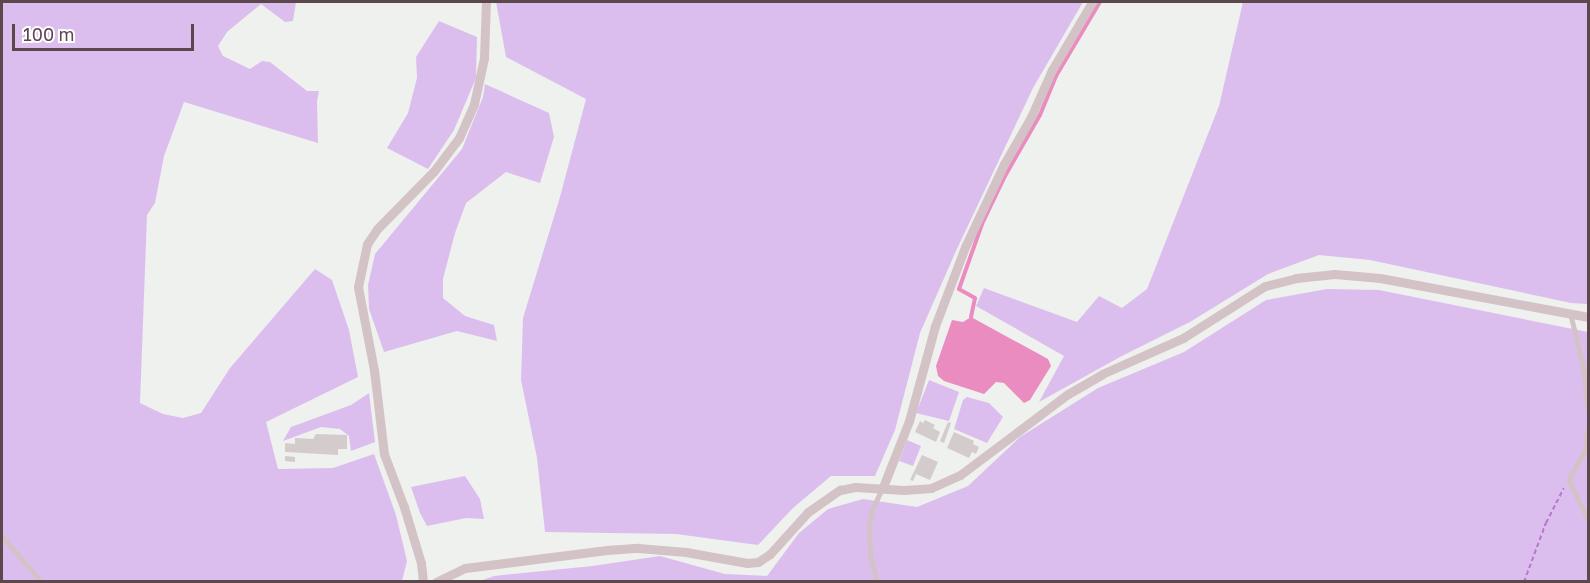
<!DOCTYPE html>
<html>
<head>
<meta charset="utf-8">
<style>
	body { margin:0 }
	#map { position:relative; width:1590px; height:583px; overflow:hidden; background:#eff1ef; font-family:"Golos Text",sans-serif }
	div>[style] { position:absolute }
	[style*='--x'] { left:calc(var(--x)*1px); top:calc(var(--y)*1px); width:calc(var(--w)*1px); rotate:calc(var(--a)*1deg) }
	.green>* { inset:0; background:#dcbeee }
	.water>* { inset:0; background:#ea8cbf }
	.stream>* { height:4px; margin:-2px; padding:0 2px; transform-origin:2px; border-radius:2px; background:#ea8cbf }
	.building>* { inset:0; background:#d4cbcd }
	.path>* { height:2px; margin-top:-1px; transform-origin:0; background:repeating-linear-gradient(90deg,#b677cb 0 4.5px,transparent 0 7.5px) }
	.lane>* { height:4.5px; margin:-2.25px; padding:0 2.25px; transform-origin:2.25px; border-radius:2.25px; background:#d3c3c7 }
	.street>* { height:9px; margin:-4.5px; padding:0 4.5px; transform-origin:4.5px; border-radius:4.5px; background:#d3c3c7 }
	span { translate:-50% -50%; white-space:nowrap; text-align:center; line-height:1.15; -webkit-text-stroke:4.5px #fff; paint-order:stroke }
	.frame { position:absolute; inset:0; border:3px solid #5c474d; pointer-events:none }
	.scale { position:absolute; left:12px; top:24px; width:182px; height:27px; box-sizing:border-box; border:3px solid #5c474d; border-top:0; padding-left:8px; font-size:18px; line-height:21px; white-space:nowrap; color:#5c474d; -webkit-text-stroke:4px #fff; paint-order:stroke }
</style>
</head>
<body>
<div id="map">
	<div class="green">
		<div style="clip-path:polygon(2px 2px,296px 2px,293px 21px,285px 22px,261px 4px,227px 32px,218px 46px,223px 56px,250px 69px,262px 61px,270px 62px,307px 91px,319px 91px,317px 101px,318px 143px,184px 102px,164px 156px,155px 203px,147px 215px,140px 403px,163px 414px,183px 418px,201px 413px,230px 368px,315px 269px,332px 280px,349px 330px,358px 377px,266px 422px,278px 469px,333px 468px,374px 454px,396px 515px,407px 561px,402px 581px,2px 581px)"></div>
		<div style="clip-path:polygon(496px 2px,1083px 2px,1033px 88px,956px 251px,920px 333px,895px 430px,875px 476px,831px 476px,793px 508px,758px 545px,676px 534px,545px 532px,537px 458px,521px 380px,523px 318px,560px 197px,586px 99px,506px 57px)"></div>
		<div style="clip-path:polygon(1243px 2px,1588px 2px,1588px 304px,1571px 303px,1370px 260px,1319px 255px,1268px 274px,1190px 322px,1120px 357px,1039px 402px,1064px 356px,976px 306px,984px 288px,1077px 322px,1099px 296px,1122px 308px,1147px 289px,1219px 106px)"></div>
		<div style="clip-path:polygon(439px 21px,477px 37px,476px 78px,454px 130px,428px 169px,387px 148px,408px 113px,417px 78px,416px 57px)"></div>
		<div style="clip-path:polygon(485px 84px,549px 113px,554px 137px,540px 183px,506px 172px,466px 203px,455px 233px,443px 279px,443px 298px,465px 316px,494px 325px,497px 341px,457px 331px,384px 352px,369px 309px,368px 285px,375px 254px,462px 149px,483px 97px)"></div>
		<div style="clip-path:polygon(1327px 289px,1379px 290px,1588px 332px,1588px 581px,477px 582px,494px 576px,592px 566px,660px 556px,725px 574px,767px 576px,799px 533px,828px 509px,863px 499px,917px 507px,968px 486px,1020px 437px,1098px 388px,1184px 352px,1266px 300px)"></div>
		<div style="clip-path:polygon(929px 380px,959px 392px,949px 421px,916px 413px)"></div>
		<div style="clip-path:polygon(369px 393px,375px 442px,351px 451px,349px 436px,340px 429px,321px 427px,283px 441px,291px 427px,351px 405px)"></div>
		<div style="clip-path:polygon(967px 397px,989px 403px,1003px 417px,987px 443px,954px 429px,963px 400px)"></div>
		<div style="clip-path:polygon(907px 440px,921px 446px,913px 466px,899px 461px)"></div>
		<div style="clip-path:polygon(465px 476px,480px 499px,484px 519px,466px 518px,427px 526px,420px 513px,411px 487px)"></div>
	</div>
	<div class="water">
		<div style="clip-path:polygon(971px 317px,1048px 359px,1051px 366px,1030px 400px,1024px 403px,1004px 383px,996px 382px,984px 394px,944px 381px,938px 376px,936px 366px,952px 320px,963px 322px)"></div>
	</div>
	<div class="stream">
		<div style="--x:971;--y:317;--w:19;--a:-78"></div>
		<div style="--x:975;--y:298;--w:18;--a:-151"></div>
		<div style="--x:959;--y:289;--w:69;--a:-70.5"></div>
		<div style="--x:982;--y:224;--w:53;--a:-64.4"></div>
		<div style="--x:1005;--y:176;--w:70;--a:-60.2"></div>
		<div style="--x:1040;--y:115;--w:42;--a:-67.7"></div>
		<div style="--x:1056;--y:76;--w:86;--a:-59.3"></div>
	</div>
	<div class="building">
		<div style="clip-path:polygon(925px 420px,935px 425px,933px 428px,940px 432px,936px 442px,915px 432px,920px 421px,923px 423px)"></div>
		<div style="clip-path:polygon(948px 422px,951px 423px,944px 443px,940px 441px)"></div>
		<div style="clip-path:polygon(954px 432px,974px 441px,973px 444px,979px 447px,976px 454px,972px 452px,969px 458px,947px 448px)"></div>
		<div style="clip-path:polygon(316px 434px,347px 435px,347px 449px,338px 449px,338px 455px,285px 452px,285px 443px,295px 444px,295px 438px,313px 439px)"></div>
		<div style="clip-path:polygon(922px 455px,938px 462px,930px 480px,916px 474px,913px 481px,910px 480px)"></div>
		<div style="clip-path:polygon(285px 456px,295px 457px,295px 462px,285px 461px)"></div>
	</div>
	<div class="path">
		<div style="--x:1524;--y:582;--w:63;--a:-69.6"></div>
		<div style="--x:1546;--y:523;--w:39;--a:-63"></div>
	</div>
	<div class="lane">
		<div style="--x:1571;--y:315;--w:56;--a:76.5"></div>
		<div style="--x:1584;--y:369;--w:42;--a:84.6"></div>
		<div style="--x:1588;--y:428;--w:23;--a:97"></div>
		<div style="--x:1585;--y:451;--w:33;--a:119"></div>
		<div style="--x:1569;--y:480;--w:43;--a:64"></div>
		<div style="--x:2;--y:536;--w:61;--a:49"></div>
		<div style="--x:877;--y:582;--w:27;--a:-105"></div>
		<div style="--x:870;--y:556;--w:32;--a:-92"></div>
		<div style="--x:869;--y:524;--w:14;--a:-78"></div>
		<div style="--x:872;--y:510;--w:23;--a:-65"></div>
	</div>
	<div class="street">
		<div style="--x:883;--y:487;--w:71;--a:-68.5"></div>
		<div style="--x:909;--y:421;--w:98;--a:-74.7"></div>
		<div style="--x:935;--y:326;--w:85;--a:-69.2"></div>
		<div style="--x:965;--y:247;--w:92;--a:-64.8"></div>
		<div style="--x:1004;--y:164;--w:54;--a:-60.1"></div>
		<div style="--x:1031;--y:117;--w:51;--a:-65.9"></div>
		<div style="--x:1052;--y:70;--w:79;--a:-59.5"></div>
		<div style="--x:423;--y:582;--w:19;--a:-96"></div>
		<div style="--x:421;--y:563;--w:59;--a:-106.9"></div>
		<div style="--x:404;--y:507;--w:57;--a:-110.7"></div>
		<div style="--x:384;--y:454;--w:85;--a:-96.8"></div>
		<div style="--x:374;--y:370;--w:85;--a:-100.9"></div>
		<div style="--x:358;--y:287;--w:44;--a:-78.2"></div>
		<div style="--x:367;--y:244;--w:18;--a:-56"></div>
		<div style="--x:377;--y:229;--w:81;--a:-45.5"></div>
		<div style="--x:434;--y:171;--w:41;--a:-52.9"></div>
		<div style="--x:459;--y:138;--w:37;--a:-66"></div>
		<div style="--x:474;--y:104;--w:47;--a:-77.7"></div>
		<div style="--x:484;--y:58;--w:56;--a:-88"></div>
		<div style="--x:436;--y:582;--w:32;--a:-26"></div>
		<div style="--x:465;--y:568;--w:143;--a:-7.2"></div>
		<div style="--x:607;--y:550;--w:31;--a:-4"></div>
		<div style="--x:638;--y:548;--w:48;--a:4.8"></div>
		<div style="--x:686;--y:552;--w:62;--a:10.2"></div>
		<div style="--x:747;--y:563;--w:11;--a:-5"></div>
		<div style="--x:758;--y:562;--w:14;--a:-34"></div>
		<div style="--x:770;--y:554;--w:57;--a:-47.9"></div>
		<div style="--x:808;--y:512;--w:39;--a:-35"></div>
		<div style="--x:840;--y:490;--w:15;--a:-11"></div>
		<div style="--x:855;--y:487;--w:49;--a:3.5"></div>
		<div style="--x:904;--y:490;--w:27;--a:-4"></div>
		<div style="--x:931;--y:488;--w:32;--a:-24"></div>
		<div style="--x:960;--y:475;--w:135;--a:-36.9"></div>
		<div style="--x:1068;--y:394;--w:39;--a:-30"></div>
		<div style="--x:1102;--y:374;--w:89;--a:-24"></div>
		<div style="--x:1183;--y:338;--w:97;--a:-32.4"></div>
		<div style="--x:1265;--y:286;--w:32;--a:-14"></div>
		<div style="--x:1296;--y:278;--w:39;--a:-6"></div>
		<div style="--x:1335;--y:274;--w:45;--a:5.1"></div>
		<div style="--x:1380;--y:278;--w:212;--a:10.6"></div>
	</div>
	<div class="frame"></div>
	<div class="scale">100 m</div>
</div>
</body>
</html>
